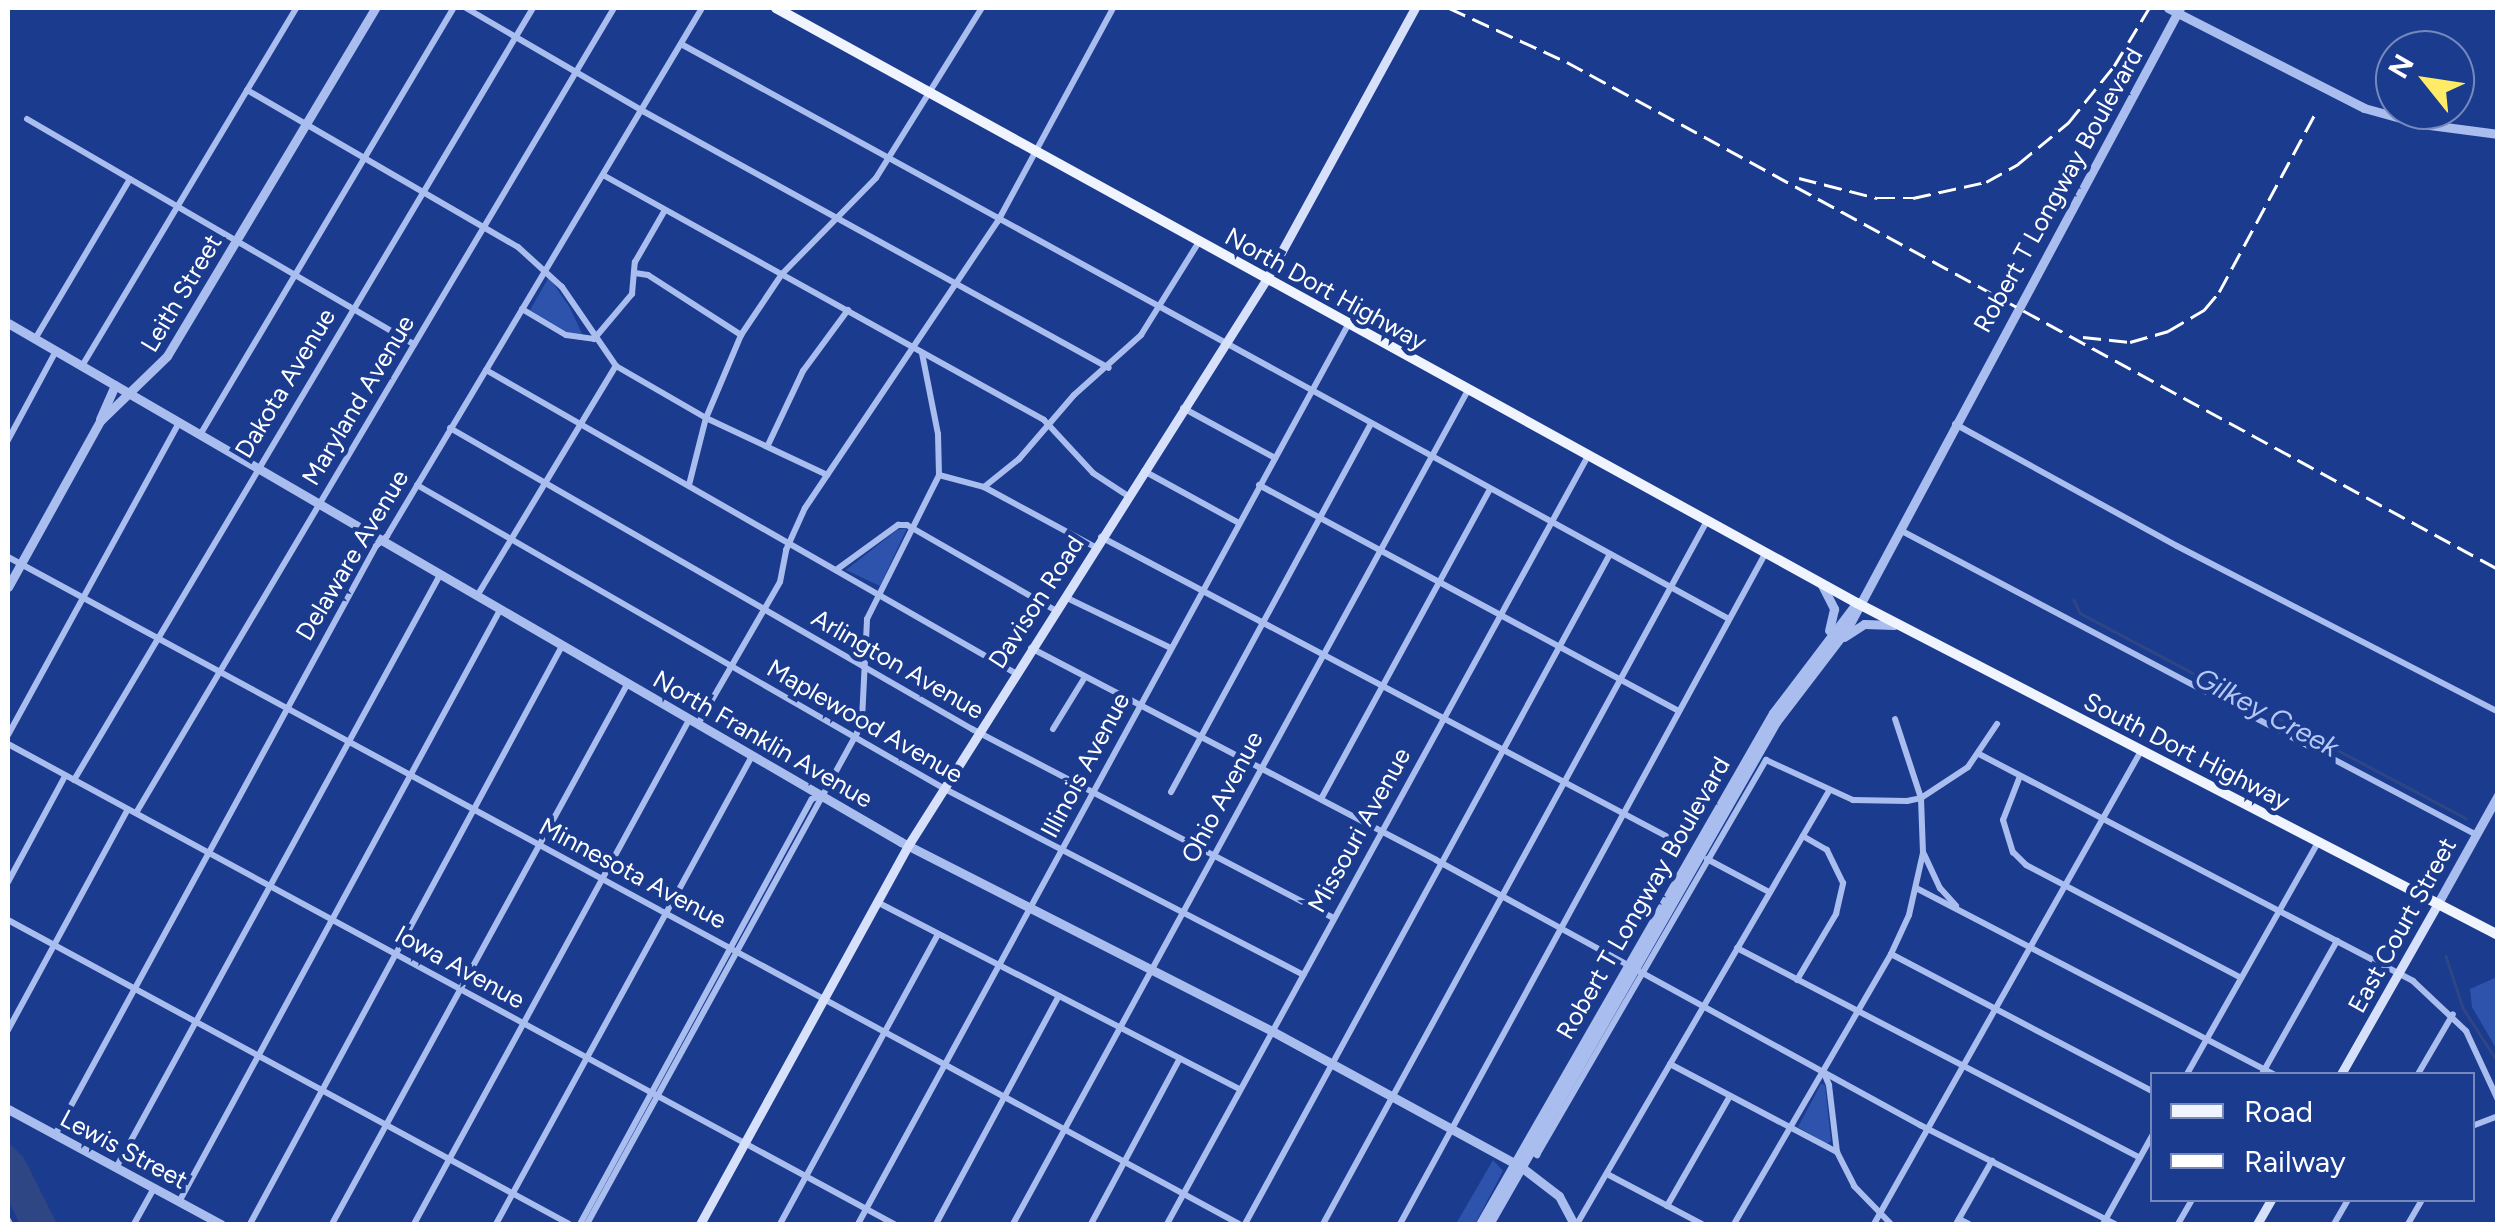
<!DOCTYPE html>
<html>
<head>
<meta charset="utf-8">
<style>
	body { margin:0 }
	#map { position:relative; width:2505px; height:1232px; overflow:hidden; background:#1b3b8f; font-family:Figtree,sans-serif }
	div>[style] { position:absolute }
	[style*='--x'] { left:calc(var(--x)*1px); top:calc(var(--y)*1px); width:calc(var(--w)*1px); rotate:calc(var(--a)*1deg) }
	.green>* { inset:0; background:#2e53ad }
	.water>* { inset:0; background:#2f4685 }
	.stream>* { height:2.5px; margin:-1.25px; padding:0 1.25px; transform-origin:1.25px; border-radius:1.25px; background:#2f4685 }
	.minor>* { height:6px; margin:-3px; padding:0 3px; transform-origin:3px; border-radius:3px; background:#a9bdee }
	.tertiary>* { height:9px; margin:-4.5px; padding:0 4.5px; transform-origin:4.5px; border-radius:4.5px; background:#a9bdee }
	.secondary>* { height:9px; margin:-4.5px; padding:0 4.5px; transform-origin:4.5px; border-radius:4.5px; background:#d6e0fa }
	.primary>* { height:10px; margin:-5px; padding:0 5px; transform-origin:5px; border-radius:5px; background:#f0f4ff }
	.rail>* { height:2.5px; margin-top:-1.25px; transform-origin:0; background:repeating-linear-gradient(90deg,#fff 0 18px,transparent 0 26px) }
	span { translate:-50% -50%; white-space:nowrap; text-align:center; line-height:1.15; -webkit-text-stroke:9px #1b3b8f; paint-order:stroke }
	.street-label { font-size:25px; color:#fff }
	.water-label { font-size:28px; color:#b5c8f5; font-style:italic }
	.frame { position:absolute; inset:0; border:10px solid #fff; pointer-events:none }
	.legend { position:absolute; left:2150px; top:1072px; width:325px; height:130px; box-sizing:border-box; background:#1b3b8f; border:2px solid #7689bc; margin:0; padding:12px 18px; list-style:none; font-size:30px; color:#fff }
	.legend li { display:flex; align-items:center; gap:20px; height:50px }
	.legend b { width:50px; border:2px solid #7689bc }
	.north { position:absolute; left:2375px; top:30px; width:100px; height:100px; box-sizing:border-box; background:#1b3b8f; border:2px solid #7689bc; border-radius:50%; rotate:300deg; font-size:28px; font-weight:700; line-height:40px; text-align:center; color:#fff }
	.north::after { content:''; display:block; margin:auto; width:35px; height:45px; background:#ffeb66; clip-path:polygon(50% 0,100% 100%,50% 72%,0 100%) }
</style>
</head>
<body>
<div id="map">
	<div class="green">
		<div style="clip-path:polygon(549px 277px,570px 308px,583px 336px,576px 337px,530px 310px)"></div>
		<div style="clip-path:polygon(907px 528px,880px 586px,846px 570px,897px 530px)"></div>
		<div style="clip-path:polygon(2497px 977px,2497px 1050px,2472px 1007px,2470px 989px)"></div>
		<div style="clip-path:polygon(1821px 1084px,1825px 1085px,1831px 1141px,1827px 1144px,1798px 1127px)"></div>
		<div style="clip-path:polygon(1493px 1160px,1503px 1171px,1475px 1224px,1456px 1224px)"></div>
	</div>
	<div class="water">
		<div style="clip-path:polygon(8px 1142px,24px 1158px,57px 1224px,20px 1224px,8px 1200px)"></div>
	</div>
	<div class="stream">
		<div style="--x:2074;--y:600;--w:14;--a:65"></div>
		<div style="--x:2080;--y:613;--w:437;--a:28"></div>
		<div style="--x:2446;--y:956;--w:55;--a:71.9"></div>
		<div style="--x:2463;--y:1008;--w:64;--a:57.1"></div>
	</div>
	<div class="minor">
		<div style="--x:466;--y:8;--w:203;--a:30.2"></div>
		<div style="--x:641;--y:110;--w:534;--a:28.87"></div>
		<div style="--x:681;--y:44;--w:1195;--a:28.75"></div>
		<div style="--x:247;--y:90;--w:313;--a:30.1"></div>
		<div style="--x:518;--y:247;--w:59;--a:42.3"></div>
		<div style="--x:562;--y:287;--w:96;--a:55.6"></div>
		<div style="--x:616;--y:366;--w:104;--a:30"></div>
		<div style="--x:706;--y:418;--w:134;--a:25.2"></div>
		<div style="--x:27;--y:119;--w:448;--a:30.2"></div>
		<div style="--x:603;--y:175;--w:504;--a:29.05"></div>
		<div style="--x:1044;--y:420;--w:72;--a:47.2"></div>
		<div style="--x:1093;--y:473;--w:42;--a:33.3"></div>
		<div style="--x:635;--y:273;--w:13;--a:9"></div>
		<div style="--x:648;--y:275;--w:111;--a:32.8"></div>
		<div style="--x:522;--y:309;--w:51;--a:30.6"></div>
		<div style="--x:566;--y:335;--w:28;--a:8"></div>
		<div style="--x:594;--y:339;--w:59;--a:-49.8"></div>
		<div style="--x:632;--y:294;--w:32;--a:-85"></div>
		<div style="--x:635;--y:262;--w:60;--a:-60"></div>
		<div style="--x:35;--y:339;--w:186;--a:-59.3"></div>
		<div style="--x:82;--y:366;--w:417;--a:-59.1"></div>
		<div style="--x:486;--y:370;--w:610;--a:29.8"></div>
		<div style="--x:1183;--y:408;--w:105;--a:28.5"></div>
		<div style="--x:1955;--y:424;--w:253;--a:28.8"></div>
		<div style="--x:2177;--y:546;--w:361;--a:27.3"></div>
		<div style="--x:450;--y:428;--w:603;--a:29.97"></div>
		<div style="--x:972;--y:729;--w:408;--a:27.6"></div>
		<div style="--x:200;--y:435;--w:497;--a:-59.3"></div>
		<div style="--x:8;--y:440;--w:101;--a:-61.7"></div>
		<div style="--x:768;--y:445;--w:82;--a:-64.7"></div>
		<div style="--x:803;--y:371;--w:76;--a:-53.6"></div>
		<div style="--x:1144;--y:471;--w:108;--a:28.7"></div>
		<div style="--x:939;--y:475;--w:47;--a:14.9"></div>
		<div style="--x:984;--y:487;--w:126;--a:28.4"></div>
		<div style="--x:417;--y:485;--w:607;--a:29.94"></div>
		<div style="--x:943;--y:788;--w:406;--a:27.4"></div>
		<div style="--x:689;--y:485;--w:69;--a:-75.8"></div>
		<div style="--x:706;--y:418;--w:90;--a:-67.1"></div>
		<div style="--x:741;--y:335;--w:73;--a:-56.1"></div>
		<div style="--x:782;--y:274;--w:134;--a:-45.6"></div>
		<div style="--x:876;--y:178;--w:200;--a:-58.1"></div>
		<div style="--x:1259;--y:485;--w:477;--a:28.3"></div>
		<div style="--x:984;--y:487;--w:45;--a:-38.7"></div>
		<div style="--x:1019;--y:459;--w:84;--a:-49.3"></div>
		<div style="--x:1074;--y:395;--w:90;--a:-41.8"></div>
		<div style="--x:1141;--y:335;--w:110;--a:-58.1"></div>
		<div style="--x:1900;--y:530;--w:650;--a:27.87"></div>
		<div style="--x:1101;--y:537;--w:639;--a:27.89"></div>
		<div style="--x:8;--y:557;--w:1400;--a:28.45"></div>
		<div style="--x:836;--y:570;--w:77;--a:-36"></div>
		<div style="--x:898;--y:525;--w:9;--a:0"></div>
		<div style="--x:907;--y:525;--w:171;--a:29.9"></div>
		<div style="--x:477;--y:596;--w:269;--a:-58.9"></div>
		<div style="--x:1065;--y:597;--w:118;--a:25.7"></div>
		<div style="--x:1031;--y:648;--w:457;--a:27.6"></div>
		<div style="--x:1436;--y:860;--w:552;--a:28.7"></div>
		<div style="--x:1920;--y:1125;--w:219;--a:26.9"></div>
		<div style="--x:698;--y:724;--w:164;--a:-60"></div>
		<div style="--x:780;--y:582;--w:33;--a:-79"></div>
		<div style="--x:786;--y:550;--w:46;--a:-65.7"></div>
		<div style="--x:805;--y:508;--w:346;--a:-56.1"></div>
		<div style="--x:998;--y:221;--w:242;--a:-61.6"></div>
		<div style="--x:1053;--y:729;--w:61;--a:-58.4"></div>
		<div style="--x:8;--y:735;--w:356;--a:-61.3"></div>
		<div style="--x:8;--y:744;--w:1008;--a:28.45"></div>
		<div style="--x:1979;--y:754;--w:490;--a:27.6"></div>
		<div style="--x:2413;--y:981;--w:73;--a:43.3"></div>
		<div style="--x:2466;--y:1031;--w:76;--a:65.1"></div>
		<div style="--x:2020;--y:776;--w:47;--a:111.1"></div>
		<div style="--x:2003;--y:820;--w:34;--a:73"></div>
		<div style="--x:2013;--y:852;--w:18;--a:45"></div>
		<div style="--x:2026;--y:865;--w:243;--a:27.7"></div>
		<div style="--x:74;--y:780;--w:898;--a:-59.27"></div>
		<div style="--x:1171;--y:792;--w:417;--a:-61.5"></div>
		<div style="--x:1321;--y:799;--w:353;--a:-61.4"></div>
		<div style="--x:136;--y:813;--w:936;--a:-59.3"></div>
		<div style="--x:1924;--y:854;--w:38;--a:65"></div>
		<div style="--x:1940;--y:888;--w:24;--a:48"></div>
		<div style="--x:1707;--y:859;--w:70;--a:28"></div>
		<div style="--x:8;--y:882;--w:120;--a:-61.7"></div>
		<div style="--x:1916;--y:888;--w:403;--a:27.5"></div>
		<div style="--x:877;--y:902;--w:408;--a:27.3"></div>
		<div style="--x:8;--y:920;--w:638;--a:28.45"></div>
		<div style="--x:1737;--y:948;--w:454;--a:27.5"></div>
		<div style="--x:1891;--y:954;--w:295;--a:27.7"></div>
		<div style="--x:1797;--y:980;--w:77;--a:-59.4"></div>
		<div style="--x:1836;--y:914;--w:32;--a:-77"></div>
		<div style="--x:1843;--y:883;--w:37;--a:-116"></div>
		<div style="--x:1827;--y:850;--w:28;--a:-150"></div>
		<div style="--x:8;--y:1030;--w:251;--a:-61.5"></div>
		<div style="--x:1670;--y:1064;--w:189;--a:27.8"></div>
		<div style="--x:1824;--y:1073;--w:13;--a:67"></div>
		<div style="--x:1829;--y:1085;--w:67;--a:83.2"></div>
		<div style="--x:1837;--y:1152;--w:38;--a:63"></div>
		<div style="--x:1854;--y:1186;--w:53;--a:45.8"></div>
		<div style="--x:2187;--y:1074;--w:266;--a:-60.5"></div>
		<div style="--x:2262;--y:1074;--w:153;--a:-60.6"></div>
		<div style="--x:2418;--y:1074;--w:69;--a:-59.7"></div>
		<div style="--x:2472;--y:1126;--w:28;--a:-21"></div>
		<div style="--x:55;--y:1135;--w:671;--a:-61.41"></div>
		<div style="--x:376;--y:546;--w:15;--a:-42"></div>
		<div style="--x:387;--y:536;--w:615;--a:-59.18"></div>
		<div style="--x:1530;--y:1150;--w:9;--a:36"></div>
		<div style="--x:1537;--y:1155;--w:457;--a:-59.9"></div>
		<div style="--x:1766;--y:760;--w:96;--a:24.7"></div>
		<div style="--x:1853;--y:800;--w:54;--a:1.1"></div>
		<div style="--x:1907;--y:801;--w:14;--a:-12"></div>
		<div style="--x:1921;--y:798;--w:56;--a:-33.4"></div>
		<div style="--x:1968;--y:767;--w:52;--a:-56"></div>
		<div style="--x:116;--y:1168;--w:676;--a:-61.35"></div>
		<div style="--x:1607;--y:1174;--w:107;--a:27.8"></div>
		<div style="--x:179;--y:1202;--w:673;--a:-61.53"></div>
		<div style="--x:1667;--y:1206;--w:127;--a:-60.2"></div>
		<div style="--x:1959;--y:1219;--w:11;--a:27"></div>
		<div style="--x:8;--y:1220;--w:4;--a:63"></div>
		<div style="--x:134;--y:1224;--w:41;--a:-60.9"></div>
		<div style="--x:250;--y:1224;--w:657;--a:-61.64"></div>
		<div style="--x:332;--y:1224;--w:617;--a:-61.32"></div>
		<div style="--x:414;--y:1224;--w:574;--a:-61.38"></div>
		<div style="--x:496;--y:1224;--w:533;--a:-61.32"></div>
		<div style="--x:580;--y:1224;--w:484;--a:-61.4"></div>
		<div style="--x:812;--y:799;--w:9;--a:-18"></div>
		<div style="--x:587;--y:1224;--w:560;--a:-61.19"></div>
		<div style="--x:857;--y:733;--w:15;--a:-70"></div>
		<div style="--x:862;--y:719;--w:100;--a:-87.1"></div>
		<div style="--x:867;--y:619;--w:161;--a:-63.4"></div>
		<div style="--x:939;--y:475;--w:41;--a:-91.4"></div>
		<div style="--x:938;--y:434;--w:83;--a:-101.2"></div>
		<div style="--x:780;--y:1224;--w:330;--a:-61.4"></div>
		<div style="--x:858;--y:1224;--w:1024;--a:-61.41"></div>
		<div style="--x:936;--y:1224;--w:259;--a:-61.7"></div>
		<div style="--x:1013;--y:1224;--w:950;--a:-61.38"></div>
		<div style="--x:1091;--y:1224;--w:188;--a:-61.8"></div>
		<div style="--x:1167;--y:1224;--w:876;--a:-61.27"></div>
		<div style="--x:1245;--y:1224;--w:763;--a:-61.42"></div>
		<div style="--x:1323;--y:1224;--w:801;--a:-61.36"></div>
		<div style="--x:1400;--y:1224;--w:763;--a:-61.42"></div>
		<div style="--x:1577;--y:1224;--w:500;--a:-59.8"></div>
		<div style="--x:1734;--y:1224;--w:312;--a:-59.8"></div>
		<div style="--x:1891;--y:954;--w:43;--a:-65.2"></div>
		<div style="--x:1909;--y:915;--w:64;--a:-77.3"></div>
		<div style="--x:1923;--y:853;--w:55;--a:-92.1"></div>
		<div style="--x:1921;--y:798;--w:83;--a:-108.2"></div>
		<div style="--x:1874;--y:1224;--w:543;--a:-60.56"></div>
		<div style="--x:1956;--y:1224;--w:73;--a:-60.3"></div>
		<div style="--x:2103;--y:1224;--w:101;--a:-60.9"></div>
		<div style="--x:2178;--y:1224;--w:28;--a:-60"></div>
		<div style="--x:2334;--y:1224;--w:28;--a:-60"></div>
		<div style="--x:2408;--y:1224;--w:28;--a:-60"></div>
		<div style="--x:2497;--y:1224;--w:1;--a:0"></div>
	</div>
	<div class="tertiary">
		<div style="--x:2168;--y:8;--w:220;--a:27"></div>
		<div style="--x:2364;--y:108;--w:60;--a:15.4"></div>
		<div style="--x:2422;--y:124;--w:77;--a:7.5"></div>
		<div style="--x:8;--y:323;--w:1033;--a:30.16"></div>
		<div style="--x:901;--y:842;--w:416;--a:27"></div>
		<div style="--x:1272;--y:1031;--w:282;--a:28.6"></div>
		<div style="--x:1520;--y:1166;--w:49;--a:37.6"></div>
		<div style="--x:1559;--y:1196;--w:32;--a:62"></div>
		<div style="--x:100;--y:419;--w:37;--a:-66"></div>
		<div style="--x:1822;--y:585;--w:27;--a:63"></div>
		<div style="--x:1834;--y:609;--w:22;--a:103"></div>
		<div style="--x:8;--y:587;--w:190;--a:-61"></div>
		<div style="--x:100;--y:421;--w:93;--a:-44.1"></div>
		<div style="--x:167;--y:356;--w:405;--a:-59.1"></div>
		<div style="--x:1844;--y:637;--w:24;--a:-33"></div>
		<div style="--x:1864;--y:624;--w:30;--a:2"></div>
		<div style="--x:2438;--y:903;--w:124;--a:-60.9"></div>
		<div style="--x:8;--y:1109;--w:242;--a:28.4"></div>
		<div style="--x:1480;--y:1224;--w:589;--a:-60.17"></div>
		<div style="--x:1773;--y:713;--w:136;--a:-52.8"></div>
		<div style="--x:1489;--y:1224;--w:578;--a:-60.24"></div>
		<div style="--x:1776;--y:722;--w:117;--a:-52.6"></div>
		<div style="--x:1847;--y:629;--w:705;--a:-61.8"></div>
	</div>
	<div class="secondary">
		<div style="--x:2341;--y:1074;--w:197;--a:-60.4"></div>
		<div style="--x:700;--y:1224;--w:434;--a:-61.2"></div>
		<div style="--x:909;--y:844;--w:667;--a:-57.67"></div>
		<div style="--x:1266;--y:280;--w:310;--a:-61.3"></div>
		<div style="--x:2257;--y:1224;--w:28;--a:-60"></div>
	</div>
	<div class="primary">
		<div style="--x:776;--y:8;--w:1234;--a:28.83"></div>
		<div style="--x:1857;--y:603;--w:722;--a:27.38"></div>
	</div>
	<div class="rail">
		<div style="--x:1449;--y:8;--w:130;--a:24.6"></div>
		<div style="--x:1567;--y:62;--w:1060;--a:28.57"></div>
		<div style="--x:1799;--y:178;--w:81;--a:14.4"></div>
		<div style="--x:1877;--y:198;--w:36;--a:0"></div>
		<div style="--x:1913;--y:198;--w:75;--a:-12.4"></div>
		<div style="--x:1986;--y:182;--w:37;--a:-29"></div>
		<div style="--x:2018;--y:164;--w:65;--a:-39.4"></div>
		<div style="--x:2068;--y:123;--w:73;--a:-51.1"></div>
		<div style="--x:2114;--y:66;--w:68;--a:-58.9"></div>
		<div style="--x:2083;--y:337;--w:47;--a:6.1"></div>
		<div style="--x:2130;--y:342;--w:40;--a:-16"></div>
		<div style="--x:2168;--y:331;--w:42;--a:-30.3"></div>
		<div style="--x:2204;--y:310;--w:23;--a:-50"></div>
		<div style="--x:2219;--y:292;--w:204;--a:-61.7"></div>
	</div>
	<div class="street-label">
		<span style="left:2058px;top:190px;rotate:-61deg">Robert T Longway Boulevard</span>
		<span style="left:1326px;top:289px;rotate:29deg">North Dort Highway</span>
		<span style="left:181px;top:293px;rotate:-59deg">Leith Street</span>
		<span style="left:285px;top:383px;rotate:-59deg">Dakota Avenue</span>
		<span style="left:358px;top:400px;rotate:-59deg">Maryland Avenue</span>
		<span style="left:352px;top:555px;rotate:-59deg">Delaware Avenue</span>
		<span style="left:1036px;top:602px;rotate:-57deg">Davison Road</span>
		<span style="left:898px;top:664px;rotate:30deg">Arlington Avenue</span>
		<span style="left:865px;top:721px;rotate:30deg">Maplewood Avenue</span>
		<span style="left:763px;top:739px;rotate:30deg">North Franklin Avenue</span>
		<span style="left:2187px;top:751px;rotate:27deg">South Dort Highway</span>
		<span style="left:1085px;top:765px;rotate:-62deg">Illinois Avenue</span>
		<span style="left:1222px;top:797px;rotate:-62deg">Ohio Avenue</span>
		<span style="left:1359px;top:830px;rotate:-61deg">Missouri Avenue</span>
		<span style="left:633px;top:873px;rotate:28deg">Minnesota Avenue</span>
		<span style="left:1643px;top:898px;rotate:-60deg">Robert T Longway Boulevard</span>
		<span style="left:2402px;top:925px;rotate:-61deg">East Court Street</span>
		<span style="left:460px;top:967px;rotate:29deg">Iowa Avenue</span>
		<span style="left:124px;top:1149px;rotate:28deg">Lewis Street</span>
	</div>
	<div class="water-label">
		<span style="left:2267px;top:712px;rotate:28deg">Gilkey Creek</span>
	</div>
	<div class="frame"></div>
	<ul class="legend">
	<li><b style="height:12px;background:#f0f4ff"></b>Road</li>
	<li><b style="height:12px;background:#fff"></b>Railway</li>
	</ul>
	<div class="north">N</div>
</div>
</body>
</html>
